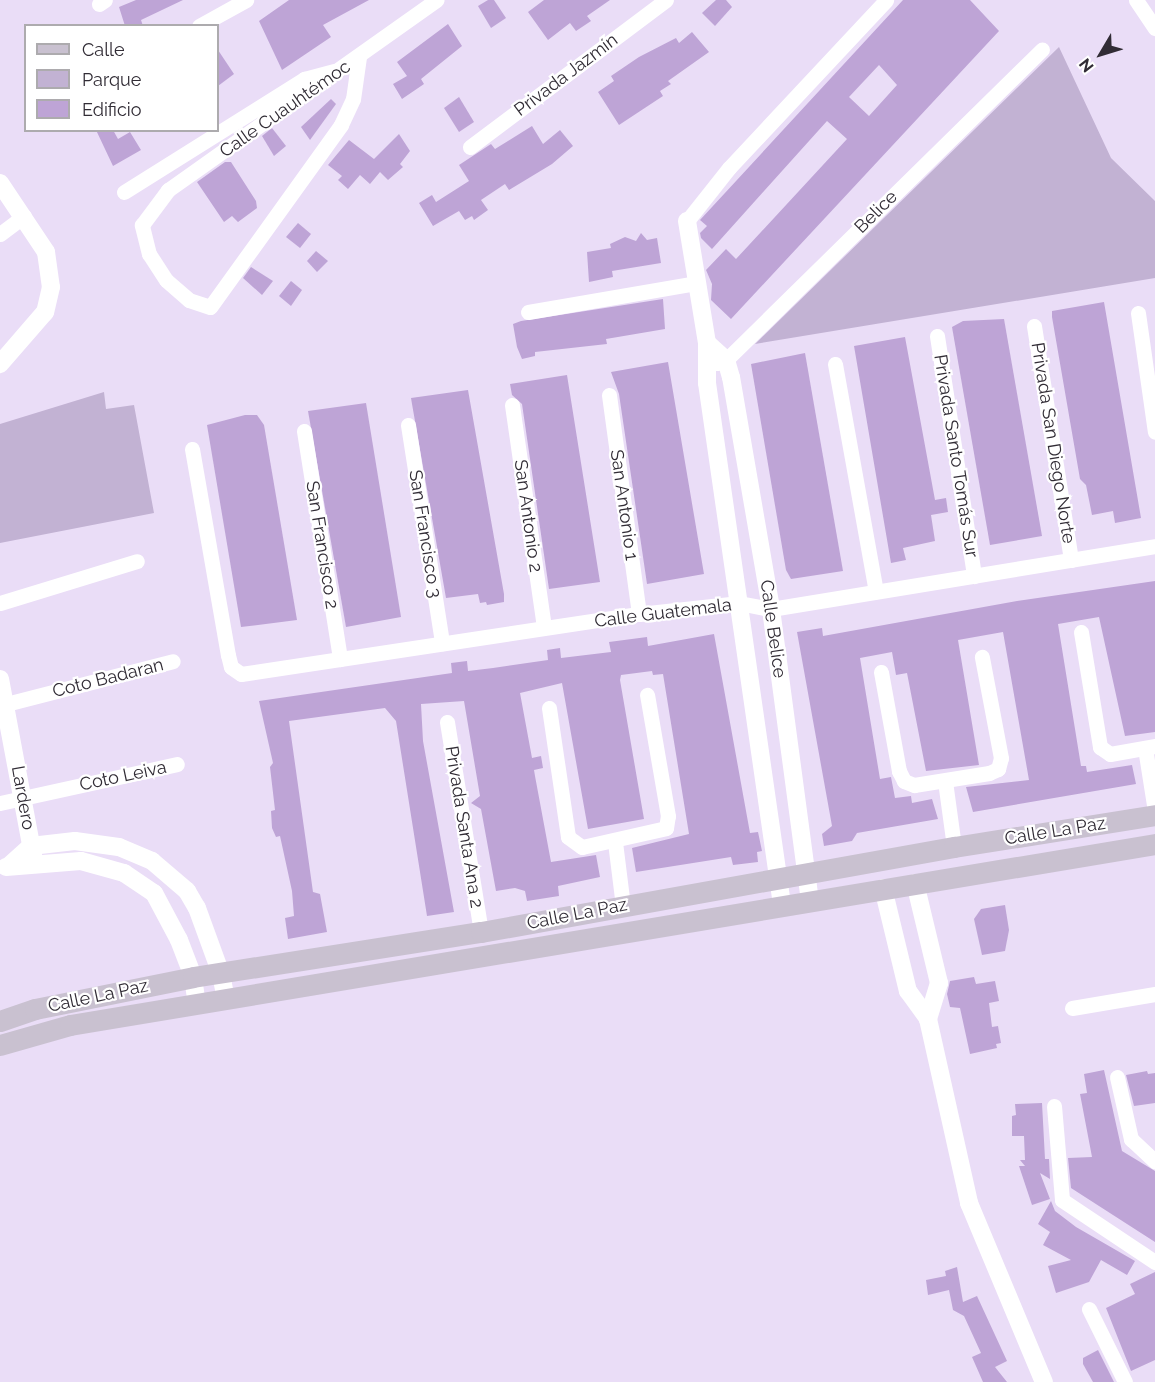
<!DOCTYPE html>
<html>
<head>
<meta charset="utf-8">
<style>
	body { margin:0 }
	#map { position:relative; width:1155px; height:1382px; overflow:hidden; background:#eaddf7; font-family:Raleway,sans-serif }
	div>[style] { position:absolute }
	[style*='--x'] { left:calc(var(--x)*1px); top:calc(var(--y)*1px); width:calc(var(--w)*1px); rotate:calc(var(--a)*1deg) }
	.green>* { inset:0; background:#c2b2d3 }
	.building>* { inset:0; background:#bea4d6 }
	.minor>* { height:15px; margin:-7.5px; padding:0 7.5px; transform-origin:7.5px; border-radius:7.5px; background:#fff }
	.tertiary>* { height:18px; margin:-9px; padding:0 9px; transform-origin:9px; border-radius:9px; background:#fff }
	.secondary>* { height:21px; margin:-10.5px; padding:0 10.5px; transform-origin:10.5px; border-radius:10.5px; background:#c9c1d0 }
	span { translate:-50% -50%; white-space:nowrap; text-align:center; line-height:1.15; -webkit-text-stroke:4.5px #fff; paint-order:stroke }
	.street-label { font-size:18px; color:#312c35 }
	.legend { position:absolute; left:24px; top:24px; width:195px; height:108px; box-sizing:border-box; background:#fff; border:2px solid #adabae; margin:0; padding:8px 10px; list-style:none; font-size:18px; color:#312c35 }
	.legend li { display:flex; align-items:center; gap:12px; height:30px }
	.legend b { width:30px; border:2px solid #adabae }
	.north { position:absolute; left:1071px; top:24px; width:60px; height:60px; -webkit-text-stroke:4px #fff; paint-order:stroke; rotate:232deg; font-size:16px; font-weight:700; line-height:24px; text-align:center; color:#312c35 }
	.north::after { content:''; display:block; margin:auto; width:21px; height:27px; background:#312c35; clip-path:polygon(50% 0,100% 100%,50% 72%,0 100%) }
</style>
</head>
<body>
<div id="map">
	<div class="green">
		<div style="clip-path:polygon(1059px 47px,1111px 158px,1155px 201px,1155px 278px,755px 344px)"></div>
		<div style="clip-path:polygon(104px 392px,106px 409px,134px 405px,154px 513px,0 543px,0 424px)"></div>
	</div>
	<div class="building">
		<div style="clip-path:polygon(136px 0,183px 0,141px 20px,143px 26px,125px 26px,119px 7px)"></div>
		<div style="clip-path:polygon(289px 0,369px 0,323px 25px,331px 37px,282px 70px,259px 21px)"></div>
		<div style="clip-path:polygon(488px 0,494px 0,506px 18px,491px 28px,478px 6px)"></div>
		<div style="clip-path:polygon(544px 0,610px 0,587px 16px,591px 21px,576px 31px,570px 23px,548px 40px,528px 12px)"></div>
		<div style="clip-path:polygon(716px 0,726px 0,732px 7px,715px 26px,702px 13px)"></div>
		<div style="clip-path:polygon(evenodd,903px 0,970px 0,999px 31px,731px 319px,711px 300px,712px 284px,706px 270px,726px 249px,736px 259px,847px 139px,827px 121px,712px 249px,701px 238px,700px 233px,707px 226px,700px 220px,903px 0,879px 65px,897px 85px,869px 116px,849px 97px,879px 65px)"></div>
		<div style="clip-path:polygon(448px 24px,462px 46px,421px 79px,424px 84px,402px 99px,393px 84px,407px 76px,397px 62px)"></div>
		<div style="clip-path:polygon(692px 32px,709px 52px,668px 81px,671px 84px,660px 91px,663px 96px,619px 125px,598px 92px,614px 81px,611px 76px,639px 57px,676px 38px,679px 43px)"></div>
		<div style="clip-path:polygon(218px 50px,234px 74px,218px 86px)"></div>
		<div style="clip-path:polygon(459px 97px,474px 122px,459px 132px,444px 108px)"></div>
		<div style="clip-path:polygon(331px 99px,336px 104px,310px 140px,301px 127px)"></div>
		<div style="clip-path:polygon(532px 126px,543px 144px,560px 130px,573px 146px,552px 164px,509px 190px,505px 184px,481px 200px,488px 210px,474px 220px,472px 216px,465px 220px,459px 211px,433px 226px,419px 203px,432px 195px,436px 202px,469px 181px,459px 165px,491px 144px,495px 149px)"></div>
		<div style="clip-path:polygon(272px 128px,286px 146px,274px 156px,262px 136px)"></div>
		<div style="clip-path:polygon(96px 130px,113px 130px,118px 139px,130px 132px,141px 150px,113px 166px)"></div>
		<div style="clip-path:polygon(399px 134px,410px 151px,400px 164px,403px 167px,388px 180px,380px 172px,370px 184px,360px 175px,348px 189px,338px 180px,342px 176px,328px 165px,349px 140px,374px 159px)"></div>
		<div style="clip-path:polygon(225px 162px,231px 162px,256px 201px,257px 208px,238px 222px,232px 216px,224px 222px,197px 182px)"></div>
		<div style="clip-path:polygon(298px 223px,311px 234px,300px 248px,286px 237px)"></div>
		<div style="clip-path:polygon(641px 233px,647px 240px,657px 238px,661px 263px,612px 271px,613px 277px,589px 282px,587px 252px,611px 248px,610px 244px,625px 237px,636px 241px)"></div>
		<div style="clip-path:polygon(316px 251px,328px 261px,317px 272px,307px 261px)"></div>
		<div style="clip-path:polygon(251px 267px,273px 281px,262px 295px,243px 278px)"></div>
		<div style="clip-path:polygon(291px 281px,302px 290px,291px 306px,279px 296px)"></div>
		<div style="clip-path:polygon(663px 299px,665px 329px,606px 339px,607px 344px,535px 352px,535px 356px,522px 359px,517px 347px,513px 324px,521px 321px)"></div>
		<div style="clip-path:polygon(1104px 302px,1141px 518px,1115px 523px,1113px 511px,1092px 515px,1086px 485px,1080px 479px,1052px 317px,1052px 311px)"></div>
		<div style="clip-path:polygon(1004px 319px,1042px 536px,990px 545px,952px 327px,963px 321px)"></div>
		<div style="clip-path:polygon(905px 337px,935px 500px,946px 498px,948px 512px,931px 515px,935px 541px,903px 548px,906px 560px,891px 563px,854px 346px)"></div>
		<div style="clip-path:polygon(805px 353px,843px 571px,791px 579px,786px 570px,751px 364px)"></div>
		<div style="clip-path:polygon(668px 362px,704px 574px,647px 584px,619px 394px,611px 372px)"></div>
		<div style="clip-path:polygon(567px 375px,600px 582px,549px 589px,522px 404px,512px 395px,510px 384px)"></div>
		<div style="clip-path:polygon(468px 390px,504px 594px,504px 602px,487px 605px,486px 602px,480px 603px,478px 594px,446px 598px,412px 404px,411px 398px)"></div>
		<div style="clip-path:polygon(366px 403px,401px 617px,346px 627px,308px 411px)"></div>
		<div style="clip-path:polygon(245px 415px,257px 415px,264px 425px,297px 620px,241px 627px,207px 425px)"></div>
		<div style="clip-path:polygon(1155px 581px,1155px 732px,1125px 736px,1099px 617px,1058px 624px,1081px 766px,1086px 766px,1087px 772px,1132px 765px,1136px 784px,973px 812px,966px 787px,1029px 780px,1003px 632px,958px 640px,979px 765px,926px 771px,907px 673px,896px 675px,892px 652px,860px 658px,880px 779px,891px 777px,895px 798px,911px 796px,912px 803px,932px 799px,938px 819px,857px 833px,852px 841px,824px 846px,822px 834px,832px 826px,797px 632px,822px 628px,823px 636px,1017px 601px)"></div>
		<div style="clip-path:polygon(714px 634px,750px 833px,758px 832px,762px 851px,757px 852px,758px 862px,733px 865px,731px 857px,636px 872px,632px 848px,689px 834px,663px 674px,653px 675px,652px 671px,621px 675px,620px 680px,644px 819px,588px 829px,562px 683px,520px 693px,532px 758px,541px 756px,543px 768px,534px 770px,535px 776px,551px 862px,596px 855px,600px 877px,558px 886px,559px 896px,527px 901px,525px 891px,515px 888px,496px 891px,481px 809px,471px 803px,480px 796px,464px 701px,421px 704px,423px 741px,454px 912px,427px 916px,396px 721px,385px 708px,289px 721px,313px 892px,320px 894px,327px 932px,288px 939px,285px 918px,294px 916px,292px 891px,280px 836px,276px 837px,272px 828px,271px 811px,275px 810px,270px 767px,273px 763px,259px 701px,452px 673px,451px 663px,467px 661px,468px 671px,493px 668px,548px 660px,547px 650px,560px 648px,561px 658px,611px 652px,609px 642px,647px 637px,648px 646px)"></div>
		<div style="clip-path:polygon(1005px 905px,1009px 930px,1005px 951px,982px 955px,974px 919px,981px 909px)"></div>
		<div style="clip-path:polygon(974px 977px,976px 984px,995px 981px,999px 1001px,989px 1003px,992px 1027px,998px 1026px,1001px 1043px,996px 1044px,997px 1048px,970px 1054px,960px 1008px,950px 1007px,947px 994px,950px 981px)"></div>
		<div style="clip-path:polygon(1104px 1070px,1122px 1151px,1155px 1171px,1155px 1242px,1071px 1188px,1068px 1158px,1092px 1157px,1080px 1094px,1087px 1093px,1084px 1074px)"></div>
		<div style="clip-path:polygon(1147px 1071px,1148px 1074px,1155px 1073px,1155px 1103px,1134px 1106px,1126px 1075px)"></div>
		<div style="clip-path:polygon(1042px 1103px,1045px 1159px,1049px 1159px,1050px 1179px,1040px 1173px,1050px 1199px,1032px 1205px,1019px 1166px,1025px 1166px,1020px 1160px,1025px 1160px,1024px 1136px,1012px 1136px,1012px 1116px,1016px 1115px,1015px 1104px)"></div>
		<div style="clip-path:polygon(1051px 1201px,1055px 1211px,1076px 1227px,1135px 1261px,1127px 1275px,1101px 1260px,1089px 1282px,1056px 1293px,1048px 1266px,1071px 1260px,1043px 1245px,1050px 1232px,1038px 1224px)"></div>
		<div style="clip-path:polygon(957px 1267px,963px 1302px,977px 1296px,1007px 1361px,995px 1367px,1007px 1382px,983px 1382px,972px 1357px,981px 1353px,964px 1316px,953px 1310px,949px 1290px,928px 1295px,926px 1280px,946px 1276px,945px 1271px)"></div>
		<div style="clip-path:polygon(1155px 1272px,1155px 1360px,1131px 1371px,1106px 1308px,1135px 1294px,1130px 1284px)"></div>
		<div style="clip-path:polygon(1098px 1350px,1114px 1382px,1093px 1382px,1083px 1364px,1083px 1358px)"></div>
	</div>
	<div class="minor">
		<div style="--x:1136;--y:0;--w:34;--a:56"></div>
		<div style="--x:99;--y:4;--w:7;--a:-34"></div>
		<div style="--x:199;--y:26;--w:54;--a:-29"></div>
		<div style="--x:359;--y:57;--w:42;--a:98.1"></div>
		<div style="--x:353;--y:99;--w:29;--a:115"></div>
		<div style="--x:341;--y:125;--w:224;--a:125.7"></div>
		<div style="--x:210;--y:307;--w:22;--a:-162"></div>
		<div style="--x:189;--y:300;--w:30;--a:-139"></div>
		<div style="--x:166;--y:280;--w:31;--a:-123"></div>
		<div style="--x:149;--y:254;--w:30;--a:-104"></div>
		<div style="--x:142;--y:225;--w:44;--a:-53.4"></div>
		<div style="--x:168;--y:190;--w:329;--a:-35.3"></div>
		<div style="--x:470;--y:147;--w:245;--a:-36.9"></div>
		<div style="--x:124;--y:192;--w:213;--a:-32.1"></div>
		<div style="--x:304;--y:79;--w:31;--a:-15"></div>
		<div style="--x:687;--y:221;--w:68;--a:-51.6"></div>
		<div style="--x:729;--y:168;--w:230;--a:-46.9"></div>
		<div style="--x:0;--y:234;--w:30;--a:-37"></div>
		<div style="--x:528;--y:312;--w:170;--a:-9.8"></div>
		<div style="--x:1138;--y:313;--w:120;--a:81.9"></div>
		<div style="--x:1034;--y:326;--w:237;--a:81"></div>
		<div style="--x:937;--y:336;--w:243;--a:81.2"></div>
		<div style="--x:717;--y:363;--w:9;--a:-18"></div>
		<div style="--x:726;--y:360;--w:443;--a:-44.5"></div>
		<div style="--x:835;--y:364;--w:231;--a:79.8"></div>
		<div style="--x:609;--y:395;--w:221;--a:82.2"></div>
		<div style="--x:512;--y:405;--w:224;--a:81.8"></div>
		<div style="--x:408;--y:425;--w:221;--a:81.1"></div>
		<div style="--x:304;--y:431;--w:231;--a:81"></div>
		<div style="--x:192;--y:449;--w:209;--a:80.1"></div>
		<div style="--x:228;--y:655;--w:12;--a:76"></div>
		<div style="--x:231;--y:667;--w:12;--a:35"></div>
		<div style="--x:241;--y:674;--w:402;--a:-8.6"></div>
		<div style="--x:639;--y:614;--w:101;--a:-6.3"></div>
		<div style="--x:739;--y:603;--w:33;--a:11"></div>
		<div style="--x:771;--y:609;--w:389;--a:-9.3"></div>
		<div style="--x:0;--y:603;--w:143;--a:-17"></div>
		<div style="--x:1081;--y:632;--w:117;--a:80.6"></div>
		<div style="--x:1100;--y:747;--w:12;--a:35"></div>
		<div style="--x:1110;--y:754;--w:46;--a:-10.1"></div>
		<div style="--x:881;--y:672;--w:101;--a:79.7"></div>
		<div style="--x:899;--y:771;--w:11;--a:63"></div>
		<div style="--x:904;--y:781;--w:11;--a:22"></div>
		<div style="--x:914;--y:785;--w:76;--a:-9.1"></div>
		<div style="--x:989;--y:773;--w:10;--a:-24"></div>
		<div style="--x:998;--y:769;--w:11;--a:-75"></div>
		<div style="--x:1001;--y:758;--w:103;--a:-100.7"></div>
		<div style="--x:6;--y:704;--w:172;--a:-14.4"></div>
		<div style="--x:549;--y:708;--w:130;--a:81.6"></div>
		<div style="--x:568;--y:837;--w:17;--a:36"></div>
		<div style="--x:582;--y:847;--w:86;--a:-12.7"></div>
		<div style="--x:666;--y:828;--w:12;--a:-81"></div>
		<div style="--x:668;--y:816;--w:123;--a:-99.8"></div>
		<div style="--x:447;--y:722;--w:213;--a:80.8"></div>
		<div style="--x:1145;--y:748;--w:64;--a:81"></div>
		<div style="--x:945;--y:781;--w:67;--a:82.2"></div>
		<div style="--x:0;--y:803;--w:181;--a:-12.4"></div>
		<div style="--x:615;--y:842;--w:64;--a:82.9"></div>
		<div style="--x:1072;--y:1008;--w:84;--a:-9.6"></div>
		<div style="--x:1117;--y:1077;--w:64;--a:77.3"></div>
		<div style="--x:1131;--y:1139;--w:33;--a:43"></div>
		<div style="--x:1054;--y:1106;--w:94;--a:85.1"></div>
		<div style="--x:1062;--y:1200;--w:112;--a:33.7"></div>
		<div style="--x:1089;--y:1309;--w:81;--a:63.7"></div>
	</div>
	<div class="tertiary">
		<div style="--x:0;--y:183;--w:83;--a:56.3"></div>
		<div style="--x:46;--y:252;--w:35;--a:82"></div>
		<div style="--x:51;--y:287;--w:26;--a:103"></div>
		<div style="--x:45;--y:312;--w:69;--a:130.9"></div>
		<div style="--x:687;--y:221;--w:124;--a:80.7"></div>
		<div style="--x:707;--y:343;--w:40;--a:90"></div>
		<div style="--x:707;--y:383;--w:527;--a:81.82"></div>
		<div style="--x:707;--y:343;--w:25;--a:42"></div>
		<div style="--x:726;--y:360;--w:18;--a:74"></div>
		<div style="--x:731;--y:377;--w:235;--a:80.2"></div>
		<div style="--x:771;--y:609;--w:294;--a:82.4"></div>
		<div style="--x:0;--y:679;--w:180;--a:79.4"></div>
		<div style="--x:10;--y:865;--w:28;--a:-42"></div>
		<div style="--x:31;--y:846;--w:44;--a:-6.5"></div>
		<div style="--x:75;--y:841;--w:44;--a:7.8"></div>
		<div style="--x:119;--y:847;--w:36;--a:23"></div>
		<div style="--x:152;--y:861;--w:46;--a:40.6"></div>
		<div style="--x:187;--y:891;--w:20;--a:60"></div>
		<div style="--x:197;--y:908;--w:70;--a:70"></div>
		<div style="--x:221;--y:974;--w:26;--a:79"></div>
		<div style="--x:6;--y:867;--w:75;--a:-4.6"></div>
		<div style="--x:81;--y:861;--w:45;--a:15.6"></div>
		<div style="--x:124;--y:873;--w:36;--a:34"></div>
		<div style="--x:154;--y:893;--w:53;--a:62"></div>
		<div style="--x:179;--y:940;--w:40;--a:69"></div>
		<div style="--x:193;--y:977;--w:27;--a:82"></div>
		<div style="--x:915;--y:883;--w:103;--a:76.5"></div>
		<div style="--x:939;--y:983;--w:38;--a:107"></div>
		<div style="--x:883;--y:888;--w:106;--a:76.4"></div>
		<div style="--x:908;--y:991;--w:34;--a:54"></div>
		<div style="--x:928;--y:1019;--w:189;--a:77.4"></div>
		<div style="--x:969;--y:1203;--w:194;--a:67.3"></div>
	</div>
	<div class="secondary">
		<div style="--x:0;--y:1021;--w:37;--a:-19"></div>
		<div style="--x:35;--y:1009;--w:161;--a:-11.4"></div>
		<div style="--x:193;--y:977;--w:291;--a:-8.9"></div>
		<div style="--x:481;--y:932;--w:481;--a:-10.2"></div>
		<div style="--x:954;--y:847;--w:204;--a:-9"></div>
		<div style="--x:0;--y:1045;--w:73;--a:-15.9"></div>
		<div style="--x:70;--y:1025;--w:1100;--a:-9.47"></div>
	</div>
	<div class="street-label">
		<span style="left:566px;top:75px;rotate:-37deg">Privada Jazmín</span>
		<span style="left:285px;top:109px;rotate:-35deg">Calle Cuauhtémoc</span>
		<span style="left:876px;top:212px;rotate:-45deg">Belice</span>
		<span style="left:1053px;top:443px;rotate:81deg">Privada San Diego Norte</span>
		<span style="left:956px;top:456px;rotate:81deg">Privada Santo Tomás Sur</span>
		<span style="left:624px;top:505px;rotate:82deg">San Antonio 1</span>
		<span style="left:528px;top:516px;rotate:82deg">San Antonio 2</span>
		<span style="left:425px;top:534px;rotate:81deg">San Francisco 3</span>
		<span style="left:322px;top:545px;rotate:81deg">San Francisco 2</span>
		<span style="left:663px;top:613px;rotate:-7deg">Calle Guatemala</span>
		<span style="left:773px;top:629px;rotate:82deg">Calle Belice</span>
		<span style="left:108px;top:678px;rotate:-14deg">Coto Badaran</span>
		<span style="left:123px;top:776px;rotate:-12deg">Coto Leiva</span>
		<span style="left:23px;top:798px;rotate:80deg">Lardero</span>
		<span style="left:464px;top:827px;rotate:81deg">Privada Santa Ana 2</span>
		<span style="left:1055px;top:831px;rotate:-9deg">Calle La Paz</span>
		<span style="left:577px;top:914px;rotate:-11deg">Calle La Paz</span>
		<span style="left:98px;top:996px;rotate:-12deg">Calle La Paz</span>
	</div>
	<ul class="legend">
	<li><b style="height:8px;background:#c9c1d0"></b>Calle</li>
	<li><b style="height:16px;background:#c2b2d3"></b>Parque</li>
	<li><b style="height:16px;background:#bea4d6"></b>Edificio</li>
	</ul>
	<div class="north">N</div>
</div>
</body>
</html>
